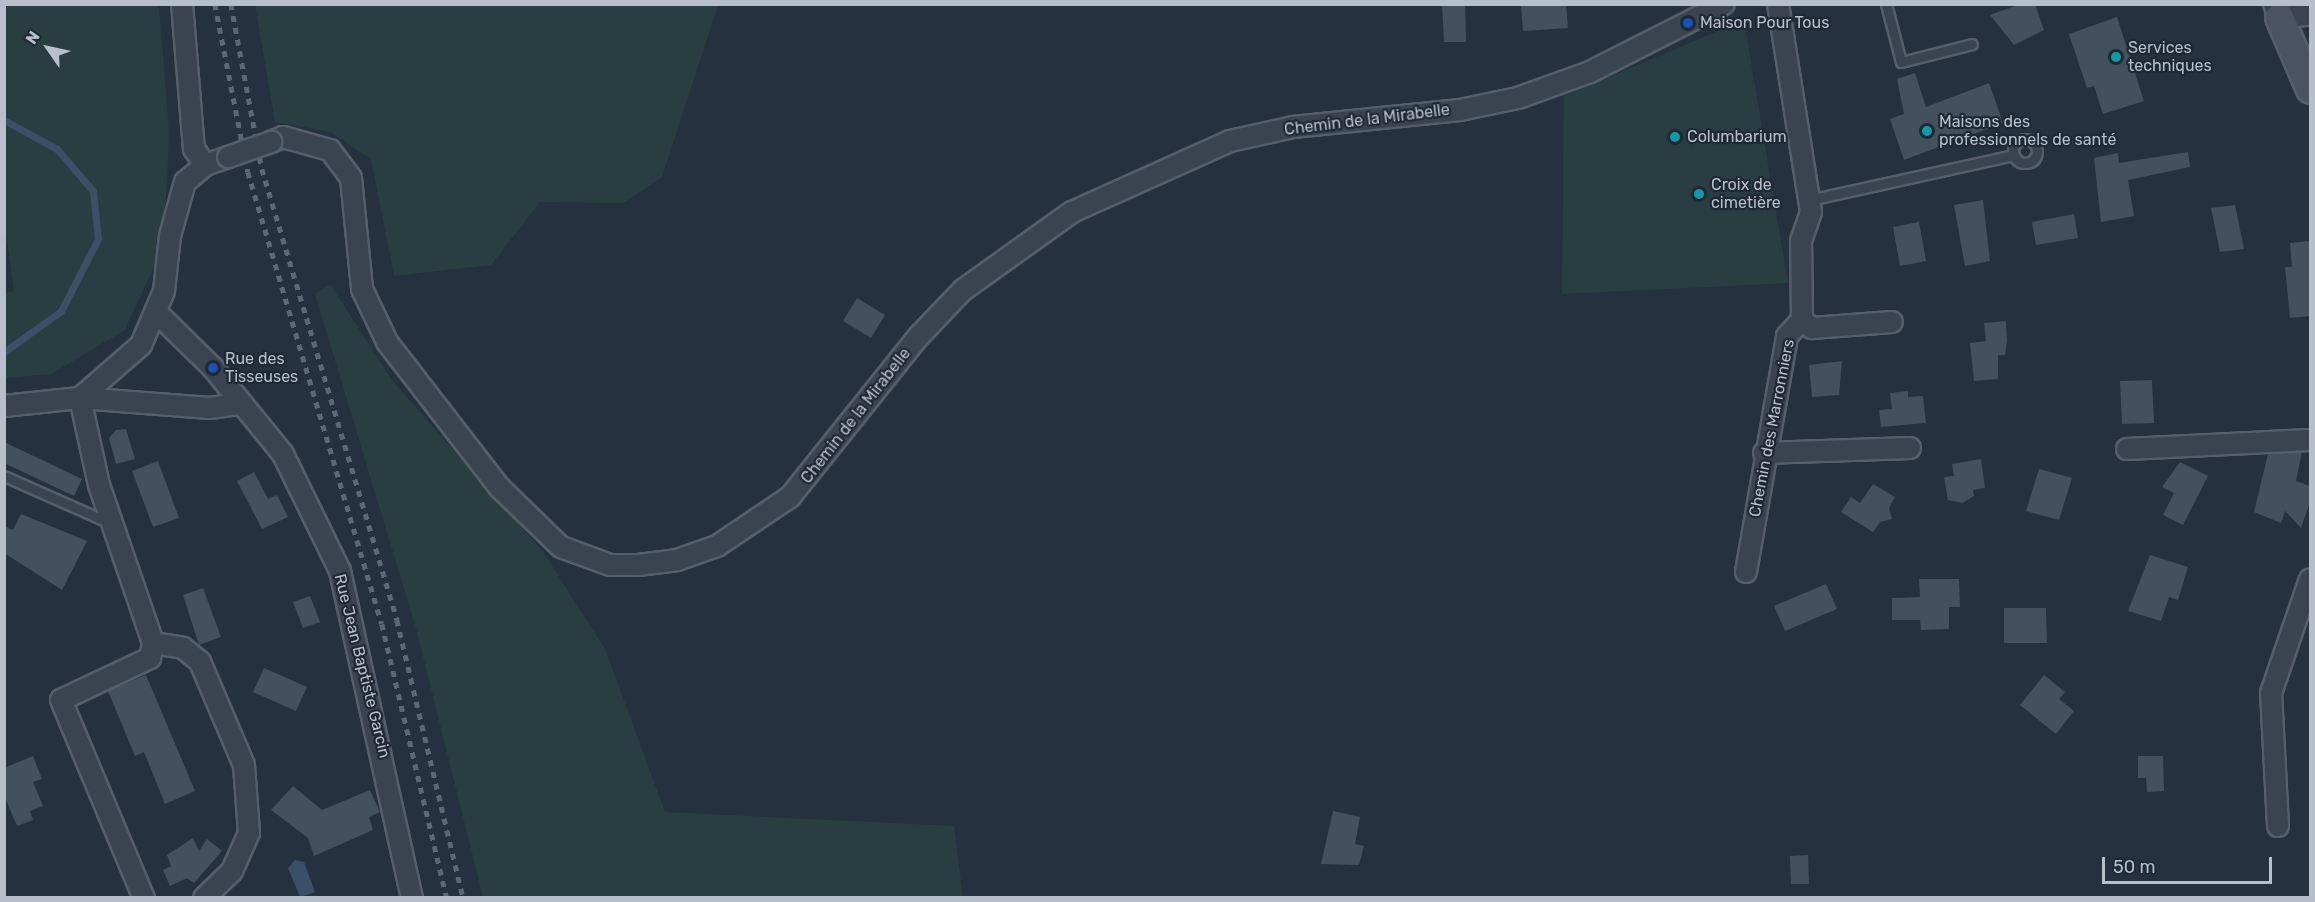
<!DOCTYPE html>
<html>
<head>
<meta charset="utf-8">
<style>
	body { margin:0 }
	#map { position:relative; width:2315px; height:902px; overflow:hidden; background:#263140; font-family:Rubik,sans-serif }
	div>[style] { position:absolute }
	[style*='--x'] { left:calc(var(--x)*1px); top:calc(var(--y)*1px); width:calc(var(--w)*1px); rotate:calc(var(--a)*1deg) }
	.green>* { inset:0; background:#283e41 }
	.water>* { inset:0; background:#3c4f68 }
	.stream>* { height:7px; margin:-3.5px; padding:0 3.5px; transform-origin:3.5px; border-radius:3.5px; background:#3c4f68 }
	.building>* { inset:0; background:#43505e }
	.roads { filter:drop-shadow(2px 0 #555e6a) drop-shadow(-2px 0 #555e6a) drop-shadow(0 2px #555e6a) drop-shadow(0 -2px #555e6a) }
	.lane>* { height:9px; margin:-4.5px; padding:0 4.5px; transform-origin:4.5px; border-radius:4.5px; background:#3a4350 }
	.lane>.ring { margin:-4.5px; padding:0; box-sizing:content-box; background:none; border:9px solid #3a4350; border-radius:50% }
	.street>* { height:20px; margin:-10px; padding:0 10px; transform-origin:10px; border-radius:10px; background:#3a4350 }
	.secondary>* { height:27px; margin:-13.5px; padding:0 13.5px; transform-origin:13.5px; border-radius:13.5px; background:#495362 }
	.rail>* { height:4.5px; margin-top:-2.25px; transform-origin:0; background:repeating-linear-gradient(90deg,#5d6876 0 6px,transparent 0 12px) }
	.bridges { filter:drop-shadow(2px 0 #555e6a) drop-shadow(-2px 0 #555e6a) drop-shadow(0 2px #555e6a) drop-shadow(0 -2px #555e6a) }
	.street-bridge>* { height:20px; margin:-10px; padding:0 10px; transform-origin:10px; border-radius:10px; background:#3a4350 }
	.dots>* { width:16px; height:16px; translate:-50% -50%; box-sizing:border-box; border:3px solid #1f2835; border-radius:50% }
	span { translate:-50% -50%; white-space:nowrap; text-align:center; line-height:1.15; -webkit-text-stroke:4.5px #1f2835; paint-order:stroke }
	.poi-label { font-size:16px; color:#b7bfca }
	.left { translate:0 -50%; text-align:left }
	.street-label { font-size:16px; color:#b7bfca }
	.frame { position:absolute; inset:0; border:6px solid #b7bfca; pointer-events:none }
	.north { position:absolute; left:18px; top:18px; width:60px; height:60px; -webkit-text-stroke:4px #1f2835; paint-order:stroke; rotate:304deg; font-size:16px; font-weight:700; line-height:24px; text-align:center; color:#b7bfca }
	.north::after { content:''; display:block; margin:auto; width:21px; height:27px; background:#b7bfca; clip-path:polygon(50% 0,100% 100%,50% 72%,0 100%) }
	.scale { position:absolute; left:2102px; top:857px; width:170px; height:27px; box-sizing:border-box; border:3px solid #b7bfca; border-top:0; padding-left:8px; font-size:18px; line-height:21px; white-space:nowrap; color:#b7bfca; -webkit-text-stroke:4px #1f2835; paint-order:stroke }
</style>
</head>
<body>
<div id="map">
	<div class="green">
		<div style="clip-path:polygon(5px 5px,159px 5px,169px 133px,164px 245px,125px 330px,51px 374px,5px 378px,5px 293px,14px 291px,4px 218px)"></div>
		<div style="clip-path:polygon(255px 5px,255px 4px,718px 5px,662px 177px,623px 203px,540px 202px,491px 265px,394px 276px,371px 159px,331px 132px,275px 122px)"></div>
		<div style="clip-path:polygon(1744px 20px,1788px 283px,1562px 294px,1564px 96px)"></div>
		<div style="clip-path:polygon(330px 284px,392px 380px,544px 553px,605px 649px,665px 812px,954px 826px,963px 897px,483px 897px,416px 628px,315px 294px)"></div>
	</div>
	<div class="water">
		<div style="clip-path:polygon(295px 860px,304px 862px,315px 892px,300px 897px,288px 868px)"></div>
	</div>
	<div class="stream">
		<div style="--x:4;--y:120;--w:60;--a:28.7"></div>
		<div style="--x:57;--y:149;--w:55;--a:49.4"></div>
		<div style="--x:93;--y:191;--w:48;--a:84.1"></div>
		<div style="--x:98;--y:239;--w:81;--a:117.2"></div>
		<div style="--x:61;--y:311;--w:70;--a:144.3"></div>
	</div>
	<div class="building">
		<div style="clip-path:polygon(1442px 4px,1465px 4px,1466px 42px,1444px 42px)"></div>
		<div style="clip-path:polygon(1566px 4px,1568px 28px,1523px 31px,1521px 6px)"></div>
		<div style="clip-path:polygon(2021px 4px,2035px 4px,2044px 30px,2014px 45px,1990px 15px)"></div>
		<div style="clip-path:polygon(2117px 17px,2144px 101px,2103px 114px,2094px 86px,2087px 88px,2069px 34px)"></div>
		<div style="clip-path:polygon(1915px 73px,1926px 107px,1989px 83px,2003px 123px,1904px 160px,1890px 119px,1904px 114px,1897px 79px)"></div>
		<div style="clip-path:polygon(2188px 152px,2190px 167px,2128px 180px,2134px 216px,2101px 222px,2094px 158px,2118px 153px,2119px 163px)"></div>
		<div style="clip-path:polygon(1983px 200px,1990px 261px,1965px 266px,1954px 205px)"></div>
		<div style="clip-path:polygon(2235px 205px,2244px 249px,2220px 252px,2211px 208px)"></div>
		<div style="clip-path:polygon(2074px 214px,2078px 238px,2036px 245px,2032px 222px)"></div>
		<div style="clip-path:polygon(1919px 222px,1926px 261px,1900px 266px,1893px 227px)"></div>
		<div style="clip-path:polygon(2310px 241px,2310px 316px,2290px 318px,2285px 267px,2292px 267px,2290px 243px)"></div>
		<div style="clip-path:polygon(857px 298px,885px 315px,871px 338px,843px 321px)"></div>
		<div style="clip-path:polygon(2006px 321px,2007px 341px,2005px 355px,1998px 355px,1998px 379px,1974px 381px,1970px 343px,1986px 341px,1984px 323px)"></div>
		<div style="clip-path:polygon(1842px 361px,1839px 395px,1812px 397px,1809px 365px)"></div>
		<div style="clip-path:polygon(2152px 380px,2154px 423px,2122px 424px,2120px 381px)"></div>
		<div style="clip-path:polygon(1908px 391px,1908px 397px,1923px 396px,1926px 423px,1881px 427px,1879px 410px,1892px 409px,1890px 393px)"></div>
		<div style="clip-path:polygon(126px 429px,135px 459px,116px 464px,109px 438px,116px 430px)"></div>
		<div style="clip-path:polygon(4px 442px,82px 479px,74px 496px,4px 463px)"></div>
		<div style="clip-path:polygon(2302px 452px,2296px 481px,2310px 486px,2310px 502px,2301px 528px,2285px 511px,2281px 523px,2254px 512px,2268px 454px)"></div>
		<div style="clip-path:polygon(1981px 459px,1985px 488px,1973px 490px,1974px 496px,1962px 503px,1948px 500px,1944px 477px,1954px 476px,1952px 464px)"></div>
		<div style="clip-path:polygon(158px 461px,179px 518px,153px 527px,132px 471px)"></div>
		<div style="clip-path:polygon(2180px 462px,2208px 476px,2183px 525px,2163px 515px,2174px 493px,2162px 487px)"></div>
		<div style="clip-path:polygon(2039px 469px,2072px 478px,2059px 520px,2026px 511px)"></div>
		<div style="clip-path:polygon(254px 472px,268px 499px,277px 495px,288px 517px,262px 529px,237px 481px)"></div>
		<div style="clip-path:polygon(1873px 484px,1895px 497px,1889px 508px,1892px 519px,1880px 522px,1873px 532px,1841px 512px,1851px 497px,1860px 503px)"></div>
		<div style="clip-path:polygon(21px 514px,87px 541px,62px 590px,4px 553px,4px 526px,13px 530px)"></div>
		<div style="clip-path:polygon(2150px 555px,2188px 567px,2178px 600px,2169px 597px,2161px 621px,2128px 611px)"></div>
		<div style="clip-path:polygon(1919px 579px,1959px 579px,1960px 607px,1949px 607px,1949px 629px,1921px 630px,1920px 620px,1892px 620px,1892px 598px,1920px 597px)"></div>
		<div style="clip-path:polygon(1826px 584px,1837px 609px,1785px 631px,1774px 606px)"></div>
		<div style="clip-path:polygon(203px 588px,221px 637px,199px 645px,183px 595px)"></div>
		<div style="clip-path:polygon(310px 596px,320px 622px,303px 628px,293px 602px)"></div>
		<div style="clip-path:polygon(2004px 608px,2046px 608px,2047px 643px,2004px 643px)"></div>
		<div style="clip-path:polygon(264px 668px,307px 687px,296px 711px,253px 692px)"></div>
		<div style="clip-path:polygon(146px 675px,195px 791px,165px 804px,144px 752px,135px 756px,108px 691px)"></div>
		<div style="clip-path:polygon(2044px 675px,2065px 692px,2059px 699px,2074px 711px,2056px 734px,2020px 705px)"></div>
		<div style="clip-path:polygon(33px 756px,42px 779px,33px 782px,43px 806px,30px 811px,33px 820px,17px 826px,4px 795px,4px 768px)"></div>
		<div style="clip-path:polygon(2138px 756px,2163px 756px,2164px 791px,2147px 792px,2146px 778px,2138px 778px)"></div>
		<div style="clip-path:polygon(293px 786px,322px 810px,370px 790px,380px 812px,369px 817px,373px 830px,314px 856px,308px 838px,271px 810px)"></div>
		<div style="clip-path:polygon(1333px 811px,1360px 817px,1355px 844px,1364px 846px,1359px 865px,1321px 864px)"></div>
		<div style="clip-path:polygon(193px 838px,199px 851px,207px 839px,222px 851px,194px 883px,187px 878px,170px 886px,163px 870px,171px 866px,167px 855px)"></div>
		<div style="clip-path:polygon(1808px 855px,1809px 884px,1791px 884px,1790px 856px)"></div>
	</div>
	<div class="roads">
		<div class="lane">
			<div style="--x:1886;--y:4;--w:60;--a:75.5"></div>
			<div style="--x:1901;--y:62;--w:73;--a:-14.2"></div>
			<div class="ring" style="left:2013px;top:139px;width:15px;height:15px"></div>
			<div style="--x:1809;--y:200;--w:209;--a:-12.4"></div>
			<div style="--x:4;--y:476;--w:116;--a:23.9"></div>
		</div>
		<div class="street">
			<div style="--x:182;--y:4;--w:145;--a:85.3"></div>
			<div style="--x:194;--y:149;--w:19;--a:55"></div>
			<div style="--x:2274;--y:4;--w:14;--a:69"></div>
			<div style="--x:2279;--y:17;--w:31;--a:-4"></div>
			<div style="--x:271;--y:142;--w:13;--a:-23"></div>
			<div style="--x:283;--y:137;--w:49;--a:15.5"></div>
			<div style="--x:330;--y:150;--w:35;--a:53"></div>
			<div style="--x:351;--y:178;--w:112;--a:84.3"></div>
			<div style="--x:362;--y:289;--w:59;--a:64.7"></div>
			<div style="--x:387;--y:342;--w:183;--a:52.3"></div>
			<div style="--x:499;--y:487;--w:86;--a:44.1"></div>
			<div style="--x:561;--y:547;--w:52;--a:20.2"></div>
			<div style="--x:610;--y:565;--w:28;--a:0"></div>
			<div style="--x:638;--y:565;--w:39;--a:-7"></div>
			<div style="--x:677;--y:560;--w:42;--a:-19.3"></div>
			<div style="--x:717;--y:546;--w:88;--a:-33.9"></div>
			<div style="--x:790;--y:497;--w:208;--a:-51.3"></div>
			<div style="--x:920;--y:335;--w:62;--a:-46.3"></div>
			<div style="--x:963;--y:290;--w:134;--a:-35.6"></div>
			<div style="--x:1072;--y:212;--w:173;--a:-24.2"></div>
			<div style="--x:1230;--y:141;--w:65;--a:-12.5"></div>
			<div style="--x:1293;--y:127;--w:168;--a:-5.8"></div>
			<div style="--x:1460;--y:110;--w:59;--a:-11.7"></div>
			<div style="--x:1518;--y:98;--w:77;--a:-19.9"></div>
			<div style="--x:1590;--y:72;--w:150;--a:-26.9"></div>
			<div style="--x:158;--y:314;--w:77;--a:44.5"></div>
			<div style="--x:213;--y:368;--w:111;--a:50.9"></div>
			<div style="--x:283;--y:454;--w:130;--a:64"></div>
			<div style="--x:340;--y:571;--w:335;--a:77.6"></div>
			<div style="--x:1802;--y:320;--w:13;--a:39"></div>
			<div style="--x:1812;--y:328;--w:80;--a:-4.3"></div>
			<div style="--x:80;--y:398;--w:89;--a:77.7"></div>
			<div style="--x:99;--y:485;--w:167;--a:71.1"></div>
			<div style="--x:153;--y:643;--w:15;--a:101"></div>
			<div style="--x:150;--y:658;--w:98;--a:154.7"></div>
			<div style="--x:61;--y:700;--w:215;--a:67.3"></div>
			<div style="--x:80;--y:398;--w:130;--a:4.4"></div>
			<div style="--x:210;--y:408;--w:28;--a:-8"></div>
			<div style="--x:4;--y:406;--w:76;--a:-6"></div>
			<div style="--x:80;--y:398;--w:81;--a:-41"></div>
			<div style="--x:141;--y:345;--w:59;--a:-66.9"></div>
			<div style="--x:164;--y:291;--w:55;--a:-83.8"></div>
			<div style="--x:170;--y:236;--w:56;--a:-74.5"></div>
			<div style="--x:185;--y:182;--w:26;--a:-40"></div>
			<div style="--x:205;--y:165;--w:24;--a:-19"></div>
			<div style="--x:2127;--y:449;--w:183;--a:-2.8"></div>
			<div style="--x:1764;--y:453;--w:146;--a:-2"></div>
			<div style="--x:1746;--y:572;--w:240;--a:-80.1"></div>
			<div style="--x:1787;--y:336;--w:22;--a:-47"></div>
			<div style="--x:1802;--y:320;--w:79;--a:-90.7"></div>
			<div style="--x:1801;--y:241;--w:31;--a:-71"></div>
			<div style="--x:1811;--y:212;--w:211;--a:-99"></div>
			<div style="--x:153;--y:643;--w:30;--a:9"></div>
			<div style="--x:183;--y:648;--w:22;--a:39"></div>
			<div style="--x:200;--y:662;--w:112;--a:66.9"></div>
			<div style="--x:244;--y:765;--w:68;--a:85.8"></div>
			<div style="--x:249;--y:833;--w:42;--a:114.1"></div>
			<div style="--x:232;--y:871;--w:39;--a:136"></div>
			<div style="--x:2278;--y:826;--w:133;--a:-93"></div>
			<div style="--x:2271;--y:693;--w:120;--a:-71.1"></div>
		</div>
		<div class="secondary">
			<div style="--x:2279;--y:17;--w:78;--a:66.7"></div>
		</div>
	</div>
	<div class="rail">
		<div style="--x:215;--y:4;--w:171;--a:78.9"></div>
		<div style="--x:248;--y:172;--w:471;--a:73.5"></div>
		<div style="--x:382;--y:624;--w:282;--a:76.7"></div>
		<div style="--x:231;--y:4;--w:168;--a:79.4"></div>
		<div style="--x:262;--y:169;--w:471;--a:73.3"></div>
		<div style="--x:397;--y:620;--w:286;--a:76.6"></div>
	</div>
	<div class="bridges">
		<div class="street-bridge">
			<div style="--x:228;--y:157;--w:46;--a:-19.2"></div>
		</div>
	</div>
	<div class="dots">
		<div style="left:1688px;top:23px;background:#1a4fb4"></div>
		<div style="left:2116px;top:57px;background:#0f9aa8"></div>
		<div style="left:1927px;top:131px;background:#0f9aa8"></div>
		<div style="left:1675px;top:137px;background:#0f9aa8"></div>
		<div style="left:1699px;top:194px;background:#0f9aa8"></div>
		<div style="left:213px;top:368px;background:#1a4fb4"></div>
	</div>
	<div class="poi-label">
		<span class="left" style="left:1700px;top:23px">Maison Pour Tous</span>
		<span class="left" style="left:2128px;top:57px">Services<br>techniques</span>
		<span class="left" style="left:1939px;top:131px">Maisons des<br>professionnels de santé</span>
		<span class="left" style="left:1687px;top:137px">Columbarium</span>
		<span class="left" style="left:1711px;top:194px">Croix de<br>cimetière</span>
		<span class="left" style="left:225px;top:368px">Rue des<br>Tisseuses</span>
	</div>
	<div class="street-label">
		<span style="left:1367px;top:120px;rotate:-7deg">Chemin de la Mirabelle</span>
		<span style="left:856px;top:416px;rotate:-52deg">Chemin de la Mirabelle</span>
		<span style="left:1772px;top:428px;rotate:-79deg">Chemin des Marronniers</span>
		<span style="left:362px;top:666px;rotate:76deg">Rue Jean Baptiste Garcin</span>
	</div>
	<div class="frame"></div>
	<div class="north">N</div>
	<div class="scale">50 m</div>
</div>
</body>
</html>
